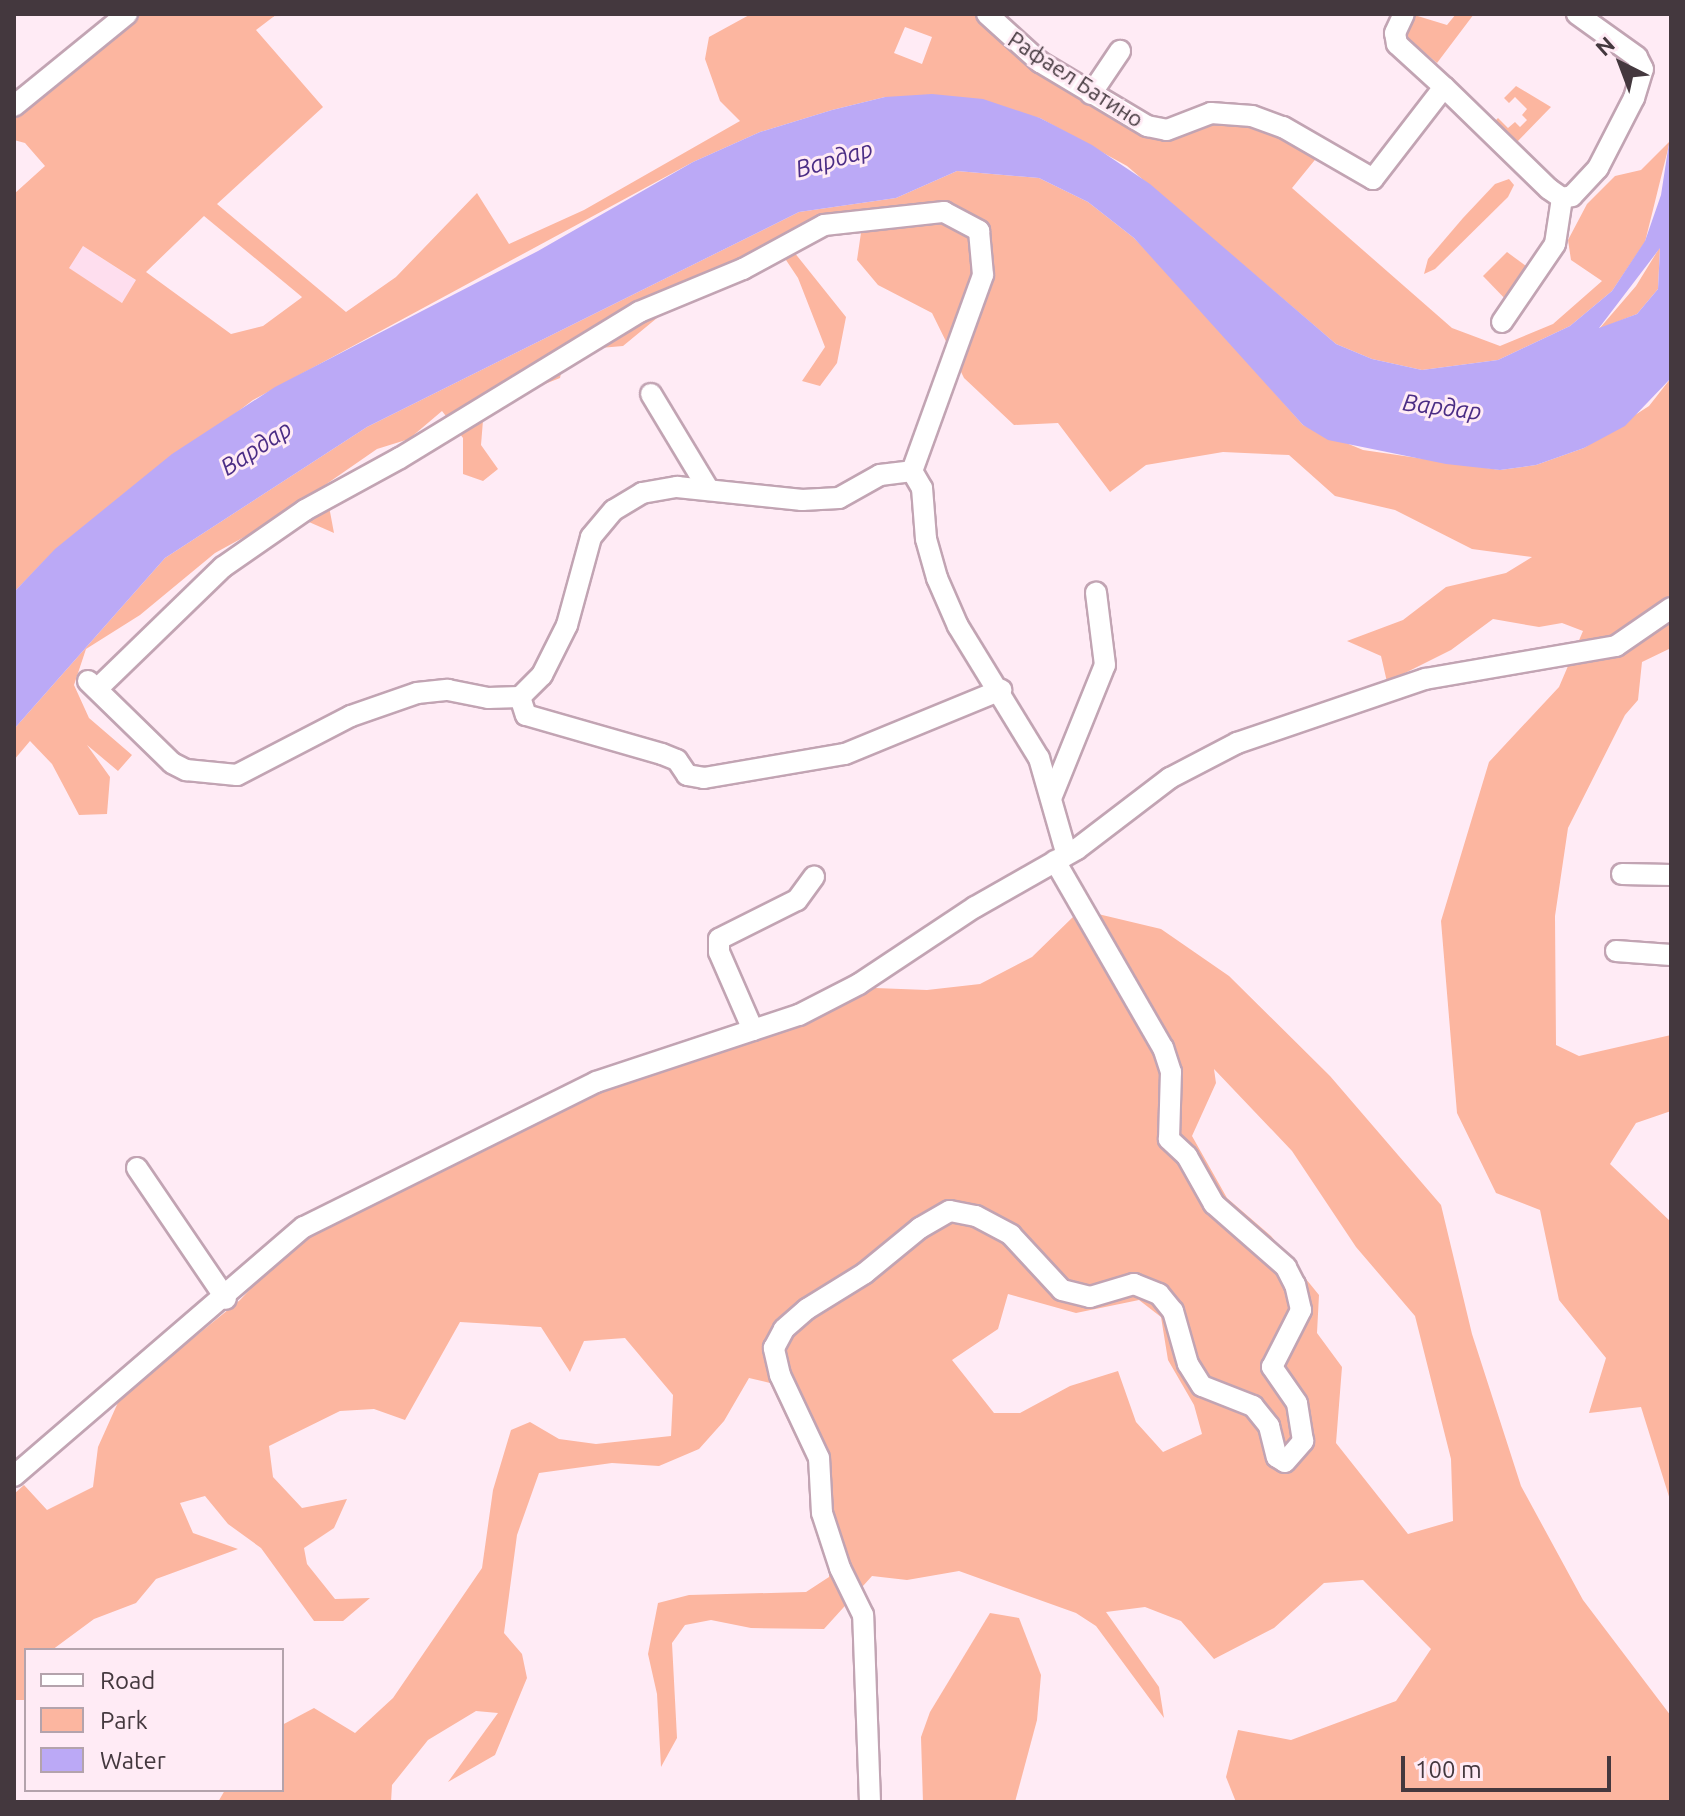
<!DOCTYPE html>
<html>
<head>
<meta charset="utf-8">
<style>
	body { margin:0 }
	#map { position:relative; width:1685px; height:1816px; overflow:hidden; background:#ffebf5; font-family:Ubuntu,sans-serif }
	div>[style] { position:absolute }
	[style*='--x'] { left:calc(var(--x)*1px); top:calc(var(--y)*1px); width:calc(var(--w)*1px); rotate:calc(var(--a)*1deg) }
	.built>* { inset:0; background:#fedeee }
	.green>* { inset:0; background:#fcb6a0 }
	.water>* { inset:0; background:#bba9f6 }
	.roads { filter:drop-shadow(2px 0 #c2a4b3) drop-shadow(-2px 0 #c2a4b3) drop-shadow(0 2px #c2a4b3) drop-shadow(0 -2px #c2a4b3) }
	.minor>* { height:20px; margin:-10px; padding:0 10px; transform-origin:10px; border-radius:10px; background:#fff }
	span { translate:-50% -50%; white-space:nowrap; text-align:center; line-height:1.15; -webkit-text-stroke:6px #ffebf5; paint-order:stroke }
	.street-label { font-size:22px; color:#44383e }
	.water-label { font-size:24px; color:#4b2d85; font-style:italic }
	.frame { position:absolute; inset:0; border:16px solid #44383e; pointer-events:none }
	.legend { position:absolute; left:24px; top:1648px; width:260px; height:144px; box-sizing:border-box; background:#ffebf5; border:2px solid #b4a3ac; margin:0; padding:10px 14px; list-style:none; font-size:24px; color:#44383e }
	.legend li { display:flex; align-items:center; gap:16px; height:40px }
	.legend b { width:40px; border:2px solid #b4a3ac }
	.north { position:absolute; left:1581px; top:24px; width:80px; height:80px; -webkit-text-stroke:6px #ffebf5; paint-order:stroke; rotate:318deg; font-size:22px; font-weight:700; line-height:32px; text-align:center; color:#44383e }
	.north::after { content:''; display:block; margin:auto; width:28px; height:36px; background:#44383e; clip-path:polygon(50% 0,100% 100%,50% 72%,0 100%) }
	.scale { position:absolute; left:1401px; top:1756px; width:210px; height:36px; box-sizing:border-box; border:4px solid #44383e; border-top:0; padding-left:10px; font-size:24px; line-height:28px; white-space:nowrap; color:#44383e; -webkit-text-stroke:6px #ffebf5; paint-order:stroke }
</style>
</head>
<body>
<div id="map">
	<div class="built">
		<div style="clip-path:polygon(83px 246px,137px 281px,122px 303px,68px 268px)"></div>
	</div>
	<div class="green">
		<div style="clip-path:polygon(evenodd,127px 14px,277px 14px,256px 30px,323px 107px,217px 204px,346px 312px,396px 277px,477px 193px,509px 244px,584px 210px,740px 121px,720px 101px,705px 59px,709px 37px,751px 14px,987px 14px,1147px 126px,1222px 112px,1323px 150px,1292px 188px,1452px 328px,1500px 346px,1553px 324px,1602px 281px,1571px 260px,1568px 240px,1587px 204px,1615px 176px,1641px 170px,1670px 141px,1645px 242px,1612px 291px,1570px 326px,1498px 360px,1422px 370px,1372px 359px,1336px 344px,1127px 166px,1040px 118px,885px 97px,832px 110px,760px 132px,693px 162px,253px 400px,55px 550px,14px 592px,14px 194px,45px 166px,25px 143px,14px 140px,14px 106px,127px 14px,905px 27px,932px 37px,922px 64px,894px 53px,905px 27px,127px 14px,204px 216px,302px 297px,301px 298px,263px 326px,231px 334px,146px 272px,204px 216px,127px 14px,83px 246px,136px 280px,122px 303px,69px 268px,83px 246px)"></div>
		<div style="clip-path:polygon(1411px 14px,1447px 25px,1456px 14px,1474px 14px,1437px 63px,1404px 35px)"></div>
		<div style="clip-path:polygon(1516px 86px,1551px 107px,1512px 147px,1491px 125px,1498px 118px,1508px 128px,1515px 122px,1520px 127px,1527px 120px,1522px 115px,1527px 109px,1515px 97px,1509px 103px,1504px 98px)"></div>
		<div style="clip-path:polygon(957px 171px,1039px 178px,1088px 202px,1134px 238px,1186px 292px,1303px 425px,1363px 450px,1500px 470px,1536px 465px,1584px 448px,1649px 406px,1671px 378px,1671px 648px,1642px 662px,1638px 700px,1625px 715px,1568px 828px,1555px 916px,1556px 1045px,1579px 1056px,1671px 1035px,1671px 1111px,1636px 1123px,1610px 1164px,1671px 1222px,1671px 1503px,1641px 1407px,1589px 1413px,1606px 1358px,1559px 1300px,1540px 1210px,1496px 1193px,1457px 1113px,1441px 921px,1489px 762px,1559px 687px,1583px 631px,1562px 623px,1539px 627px,1493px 619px,1451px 650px,1387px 682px,1381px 656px,1347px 641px,1403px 620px,1446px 587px,1506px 573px,1532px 557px,1472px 549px,1395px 510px,1335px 496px,1289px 455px,1223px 452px,1146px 465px,1110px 492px,1058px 423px,1014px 425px,964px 378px,932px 313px,878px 285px,857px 260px,862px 226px,813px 234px,790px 247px,846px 317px,837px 363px,820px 386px,802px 381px,825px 347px,798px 278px,786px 260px,749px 257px,674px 304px,623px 346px,566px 351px,560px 378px,484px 408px,481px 445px,498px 469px,483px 481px,463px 474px,463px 438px,442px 411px,409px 439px,377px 449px,325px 485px,334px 533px,309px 522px,266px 525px,215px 553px,140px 615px,86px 649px,74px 685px,89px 718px,132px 755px,118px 771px,87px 745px,110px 777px,107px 814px,79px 815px,52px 764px,30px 741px,14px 760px,14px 729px,165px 558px,367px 427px,799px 212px,896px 198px)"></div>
		<div style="clip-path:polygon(1509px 179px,1514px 185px,1508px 197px,1435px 269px,1424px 274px,1428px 259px,1463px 218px,1495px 184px)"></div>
		<div style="clip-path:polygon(1660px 247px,1658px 289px,1637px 314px,1599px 329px,1636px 286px)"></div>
		<div style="clip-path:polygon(1507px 252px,1534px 272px,1511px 305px,1483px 276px)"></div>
		<div style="clip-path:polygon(evenodd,1098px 914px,1161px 929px,1229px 976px,1330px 1076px,1441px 1205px,1472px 1334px,1521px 1486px,1583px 1600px,1671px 1716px,1671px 1802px,1236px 1802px,1226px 1777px,1238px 1730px,1291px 1740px,1396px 1701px,1431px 1649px,1363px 1580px,1324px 1583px,1274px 1628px,1214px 1659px,1181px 1621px,1145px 1607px,1106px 1612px,1159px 1687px,1164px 1718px,1096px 1626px,1076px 1613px,959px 1571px,907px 1580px,872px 1576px,824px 1629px,751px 1628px,711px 1620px,685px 1625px,672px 1643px,677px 1738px,661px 1767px,657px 1694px,648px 1654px,658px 1603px,689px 1595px,806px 1592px,829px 1577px,829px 1487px,804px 1455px,770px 1383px,749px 1378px,724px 1421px,699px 1449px,659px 1466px,612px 1463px,539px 1473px,517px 1535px,504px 1633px,522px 1654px,527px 1678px,495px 1755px,448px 1782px,498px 1713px,476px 1711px,428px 1740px,392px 1785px,391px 1802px,218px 1802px,225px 1790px,282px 1790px,282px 1725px,314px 1708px,355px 1733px,393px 1698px,482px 1568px,493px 1490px,511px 1430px,530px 1422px,559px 1439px,596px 1444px,671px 1436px,673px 1395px,625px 1338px,584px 1341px,570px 1372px,541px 1327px,460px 1322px,405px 1420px,374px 1409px,340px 1411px,269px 1446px,273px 1477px,302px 1508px,347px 1499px,334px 1528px,304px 1548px,307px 1564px,335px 1599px,370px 1598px,343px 1621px,314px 1621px,261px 1548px,228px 1524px,205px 1496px,180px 1503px,193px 1533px,238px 1549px,156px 1579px,136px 1603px,94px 1619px,52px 1650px,26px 1650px,26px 1700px,14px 1700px,14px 1494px,24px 1485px,47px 1510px,93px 1487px,98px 1447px,120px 1398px,240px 1300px,287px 1250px,365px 1205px,594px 1090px,685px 1065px,875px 988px,927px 990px,980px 984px,1032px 957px,1075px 915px,1098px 914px,1214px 1069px,1292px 1151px,1356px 1247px,1415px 1316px,1451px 1459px,1453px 1521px,1408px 1534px,1336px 1443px,1342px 1367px,1317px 1333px,1319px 1295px,1271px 1236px,1227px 1198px,1192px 1136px,1216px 1083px,1214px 1069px,1098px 914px,1008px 1294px,1076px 1313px,1139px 1300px,1161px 1317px,1168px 1360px,1194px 1405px,1202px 1434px,1163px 1452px,1136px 1422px,1118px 1371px,1070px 1386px,1020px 1413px,994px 1413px,952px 1360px,998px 1329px,1008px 1294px)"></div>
		<div style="clip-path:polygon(990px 1613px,1019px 1618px,1041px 1675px,1037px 1720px,1015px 1802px,923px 1802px,921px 1737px,930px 1712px)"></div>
	</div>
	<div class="water">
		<div style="clip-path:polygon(evenodd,932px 94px,983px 99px,1040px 118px,1092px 145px,1150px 184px,1336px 344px,1372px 359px,1422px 370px,1498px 360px,1570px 326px,1612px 291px,1645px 241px,1661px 195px,1671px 130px,1671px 378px,1625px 426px,1584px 448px,1536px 465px,1500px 470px,1446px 464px,1328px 440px,1303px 425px,1134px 238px,1088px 202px,1039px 178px,957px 171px,896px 198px,799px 212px,367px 427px,165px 558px,14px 729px,14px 592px,55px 549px,172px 454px,275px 387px,538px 251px,693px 162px,760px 132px,832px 110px,885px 97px,932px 94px,1660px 248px,1658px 289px,1637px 314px,1599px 328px,1660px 248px)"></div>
	</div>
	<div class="roads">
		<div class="minor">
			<div style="--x:987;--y:14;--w:72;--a:42.2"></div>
			<div style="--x:1040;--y:62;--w:125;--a:30.9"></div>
			<div style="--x:1147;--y:126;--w:20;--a:11"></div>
			<div style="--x:1167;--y:130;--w:47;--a:-21.1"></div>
			<div style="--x:1211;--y:113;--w:41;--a:4.2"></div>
			<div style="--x:1252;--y:116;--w:33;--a:20"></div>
			<div style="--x:1283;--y:127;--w:104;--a:30"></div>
			<div style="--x:1373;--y:179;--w:116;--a:-52.3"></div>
			<div style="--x:1444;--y:87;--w:64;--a:-137.5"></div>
			<div style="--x:1397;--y:44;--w:11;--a:-100"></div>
			<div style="--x:1395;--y:33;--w:21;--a:-65"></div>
			<div style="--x:1444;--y:87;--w:146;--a:44.2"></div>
			<div style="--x:1549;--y:189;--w:16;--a:35"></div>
			<div style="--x:1562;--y:198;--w:10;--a:-11"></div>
			<div style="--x:1572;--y:196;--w:38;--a:-47"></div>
			<div style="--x:1598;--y:168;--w:79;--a:-62.8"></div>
			<div style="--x:1634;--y:98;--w:30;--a:-73"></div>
			<div style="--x:1643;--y:69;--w:13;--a:-117"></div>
			<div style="--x:1637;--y:57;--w:74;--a:-144.4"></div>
			<div style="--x:1091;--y:94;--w:52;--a:-56"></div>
			<div style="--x:14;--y:106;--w:146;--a:-39.2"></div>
			<div style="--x:1502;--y:322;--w:94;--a:-55.8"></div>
			<div style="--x:1555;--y:244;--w:47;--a:-81.3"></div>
			<div style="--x:651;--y:394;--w:112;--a:58.9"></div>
			<div style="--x:88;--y:681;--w:117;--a:44.3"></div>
			<div style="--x:172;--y:763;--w:16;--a:27"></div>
			<div style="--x:186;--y:770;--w:51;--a:5.6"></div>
			<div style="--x:237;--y:775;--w:128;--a:-27.4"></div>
			<div style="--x:351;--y:716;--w:70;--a:-19.2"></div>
			<div style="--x:417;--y:693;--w:31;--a:-6"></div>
			<div style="--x:448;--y:690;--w:41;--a:11.3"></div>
			<div style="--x:488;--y:698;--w:32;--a:-2"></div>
			<div style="--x:520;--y:697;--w:31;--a:-45"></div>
			<div style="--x:542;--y:675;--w:56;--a:-63.4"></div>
			<div style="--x:567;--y:625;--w:91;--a:-74.7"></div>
			<div style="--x:591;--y:537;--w:35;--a:-50"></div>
			<div style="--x:614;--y:510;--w:33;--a:-31"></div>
			<div style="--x:642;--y:493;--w:36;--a:-10"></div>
			<div style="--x:677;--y:487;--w:126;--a:5.9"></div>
			<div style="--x:802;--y:500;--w:37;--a:-3"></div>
			<div style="--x:839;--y:498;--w:47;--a:-29.3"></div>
			<div style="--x:880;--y:475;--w:32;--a:-7"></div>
			<div style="--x:912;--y:471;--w:20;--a:60"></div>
			<div style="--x:922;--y:488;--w:51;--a:85.5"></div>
			<div style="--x:926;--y:539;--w:41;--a:74.2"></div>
			<div style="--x:937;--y:578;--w:52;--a:66.4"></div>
			<div style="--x:958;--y:626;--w:155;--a:58.5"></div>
			<div style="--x:1039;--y:758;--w:98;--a:74"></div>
			<div style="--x:97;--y:689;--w:175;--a:-44.1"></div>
			<div style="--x:223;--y:567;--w:100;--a:-34.8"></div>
			<div style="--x:305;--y:510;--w:108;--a:-28.7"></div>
			<div style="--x:400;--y:458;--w:280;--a:-31.4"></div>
			<div style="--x:639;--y:312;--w:113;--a:-22.5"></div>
			<div style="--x:743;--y:269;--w:92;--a:-28.5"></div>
			<div style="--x:824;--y:225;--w:121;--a:-6.2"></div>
			<div style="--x:944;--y:212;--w:40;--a:28"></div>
			<div style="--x:979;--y:231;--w:44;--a:84.8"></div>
			<div style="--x:983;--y:275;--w:208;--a:109.9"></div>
			<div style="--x:520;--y:697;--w:19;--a:72"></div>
			<div style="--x:526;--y:715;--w:141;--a:16"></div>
			<div style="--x:662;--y:754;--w:16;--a:22"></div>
			<div style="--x:677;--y:760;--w:18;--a:56"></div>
			<div style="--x:687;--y:775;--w:17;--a:10"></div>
			<div style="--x:704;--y:778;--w:143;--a:-9.7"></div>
			<div style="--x:845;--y:754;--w:169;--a:-22.3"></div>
			<div style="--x:1052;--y:796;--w:141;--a:-68"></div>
			<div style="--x:1105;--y:665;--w:73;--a:-97.1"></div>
			<div style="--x:1622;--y:874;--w:49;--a:1.2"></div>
			<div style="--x:1616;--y:951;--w:55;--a:4.2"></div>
			<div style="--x:753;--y:1030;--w:85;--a:-113.6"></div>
			<div style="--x:719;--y:952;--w:13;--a:-90"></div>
			<div style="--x:719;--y:939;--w:87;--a:-26.6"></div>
			<div style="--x:797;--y:900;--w:29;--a:-54"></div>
			<div style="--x:137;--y:1168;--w:158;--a:55.8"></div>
			<div style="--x:14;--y:1476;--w:382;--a:-40.7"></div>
			<div style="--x:304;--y:1227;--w:326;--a:-26.4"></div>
			<div style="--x:596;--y:1082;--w:214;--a:-18.3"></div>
			<div style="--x:799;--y:1015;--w:68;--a:-27.3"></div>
			<div style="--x:859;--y:984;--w:139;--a:-33.6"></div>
			<div style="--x:975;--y:907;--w:117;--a:-29.6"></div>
			<div style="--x:1077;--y:849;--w:117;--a:-37.4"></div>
			<div style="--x:1170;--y:778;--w:76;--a:-27.6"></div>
			<div style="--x:1237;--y:743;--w:199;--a:-18.8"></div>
			<div style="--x:1425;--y:679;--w:194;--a:-9.8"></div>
			<div style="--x:1616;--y:646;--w:67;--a:-34.6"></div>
			<div style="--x:870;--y:1802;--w:187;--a:-92.1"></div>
			<div style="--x:863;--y:1615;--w:52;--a:-116.1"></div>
			<div style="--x:840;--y:1568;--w:58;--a:-108.1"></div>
			<div style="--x:822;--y:1513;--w:55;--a:-93.1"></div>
			<div style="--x:819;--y:1458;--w:92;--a:-115.2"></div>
			<div style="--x:780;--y:1375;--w:28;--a:-103"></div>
			<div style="--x:774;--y:1348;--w:21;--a:-62"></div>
			<div style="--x:784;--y:1329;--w:30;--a:-41"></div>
			<div style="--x:807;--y:1309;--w:68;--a:-31.8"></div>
			<div style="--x:865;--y:1273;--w:71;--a:-39.3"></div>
			<div style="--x:920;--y:1228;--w:34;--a:-30"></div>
			<div style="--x:950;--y:1211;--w:26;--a:11"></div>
			<div style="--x:976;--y:1216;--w:40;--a:28"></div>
			<div style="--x:1011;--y:1235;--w:75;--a:47.2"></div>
			<div style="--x:1062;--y:1290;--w:29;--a:14"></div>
			<div style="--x:1090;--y:1297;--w:46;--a:-16.5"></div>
			<div style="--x:1134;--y:1284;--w:27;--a:22"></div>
			<div style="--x:1159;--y:1294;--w:22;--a:51"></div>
			<div style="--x:1173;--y:1311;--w:55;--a:74.2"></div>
			<div style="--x:1188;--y:1364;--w:26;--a:58"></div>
			<div style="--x:1202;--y:1386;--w:55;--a:21.4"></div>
			<div style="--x:1253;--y:1406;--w:26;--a:51"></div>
			<div style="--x:1269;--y:1426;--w:32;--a:76"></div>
			<div style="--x:1277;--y:1457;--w:9;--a:32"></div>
			<div style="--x:1285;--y:1462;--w:28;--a:-49"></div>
			<div style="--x:1303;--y:1441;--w:38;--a:-99"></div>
			<div style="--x:1297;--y:1403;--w:44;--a:-124.8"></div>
			<div style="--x:1272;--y:1367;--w:64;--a:-63"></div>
			<div style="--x:1301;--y:1310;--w:26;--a:-103"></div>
			<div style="--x:1295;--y:1285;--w:20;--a:-117"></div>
			<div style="--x:1286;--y:1267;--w:96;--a:-138.8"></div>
			<div style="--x:1214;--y:1204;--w:55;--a:-119.4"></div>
			<div style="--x:1187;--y:1156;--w:25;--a:-137"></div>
			<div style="--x:1169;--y:1139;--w:67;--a:-88.3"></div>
			<div style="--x:1171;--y:1072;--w:25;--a:-108"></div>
			<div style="--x:1163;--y:1048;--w:216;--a:-120"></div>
		</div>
	</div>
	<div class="street-label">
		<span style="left:1076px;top:79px;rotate:33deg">Рафаел Батино</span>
	</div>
	<div class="water-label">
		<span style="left:834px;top:159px;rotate:-16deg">Вардар</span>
		<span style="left:1442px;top:407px;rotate:7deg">Вардар</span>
		<span style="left:256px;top:448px;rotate:-33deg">Вардар</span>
	</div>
	<div class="frame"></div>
	<ul class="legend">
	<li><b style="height:10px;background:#fff"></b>Road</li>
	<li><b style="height:22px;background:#fcb6a0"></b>Park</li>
	<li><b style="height:22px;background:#bba9f6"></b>Water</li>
	</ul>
	<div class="north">N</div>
	<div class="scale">100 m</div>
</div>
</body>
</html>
